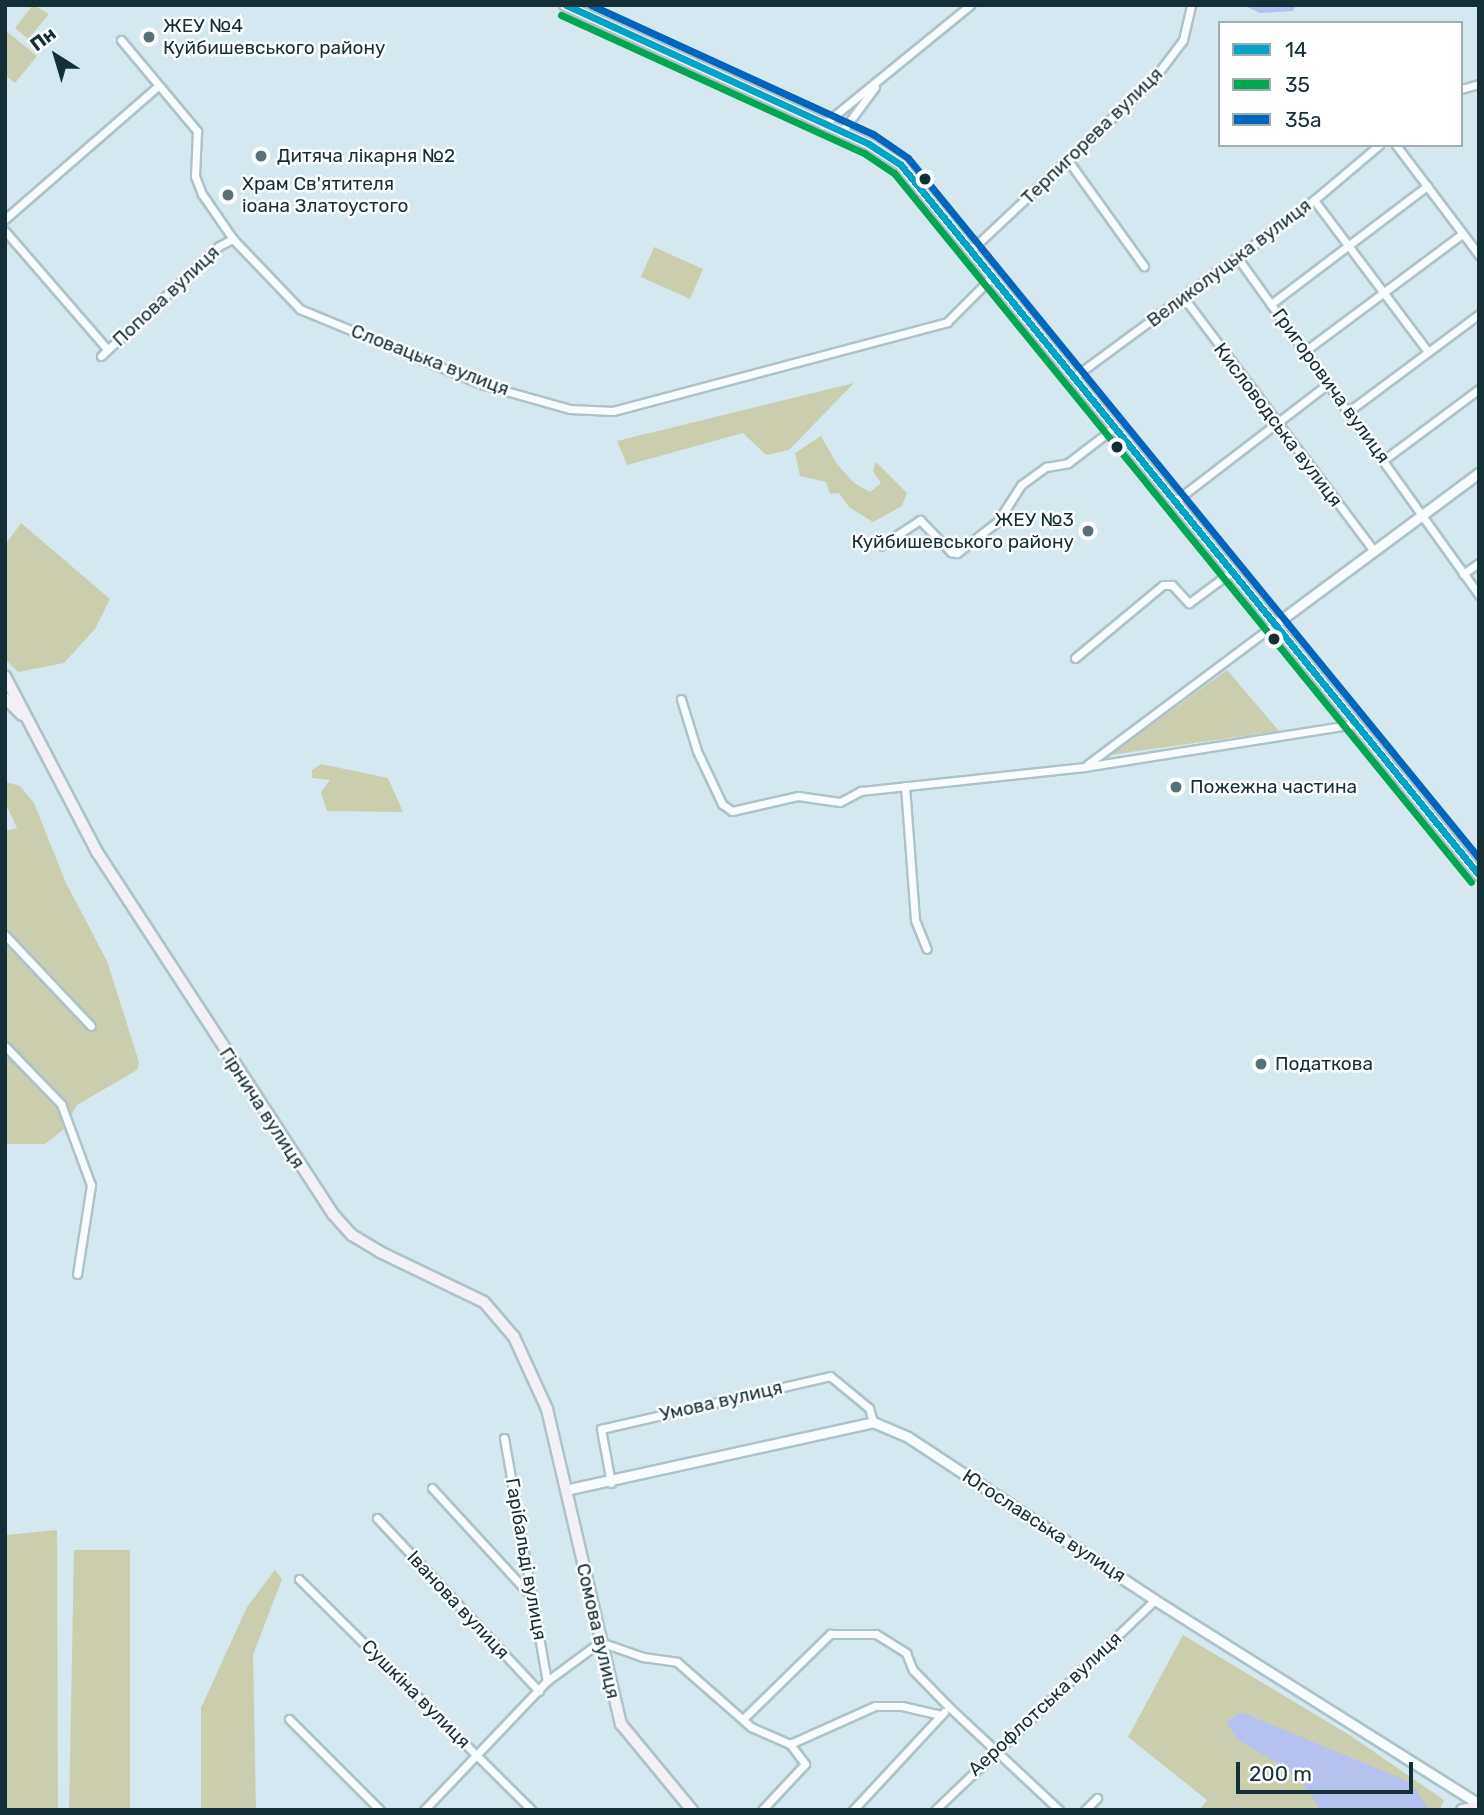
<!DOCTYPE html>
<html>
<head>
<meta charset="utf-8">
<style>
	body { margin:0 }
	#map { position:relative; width:1484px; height:1815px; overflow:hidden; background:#d5e8ef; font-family:Rubik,sans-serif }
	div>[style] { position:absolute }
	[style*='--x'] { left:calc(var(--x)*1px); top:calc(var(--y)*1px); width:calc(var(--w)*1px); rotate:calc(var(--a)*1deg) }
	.green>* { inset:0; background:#cbceae }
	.water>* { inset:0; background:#b6c1ef }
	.roads { filter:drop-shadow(2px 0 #aec2c9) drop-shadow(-2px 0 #aec2c9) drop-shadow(0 2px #aec2c9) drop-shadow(0 -2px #aec2c9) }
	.minor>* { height:7px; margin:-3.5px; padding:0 3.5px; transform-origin:3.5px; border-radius:3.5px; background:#f9fcfd }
	.tertiary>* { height:9px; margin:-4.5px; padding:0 4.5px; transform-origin:4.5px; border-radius:4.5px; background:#f9fcfd }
	.secondary>* { height:10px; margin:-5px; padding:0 5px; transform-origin:5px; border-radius:5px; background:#f3f1f6 }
	.bus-1>* { height:7px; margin:-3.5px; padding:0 3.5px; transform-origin:3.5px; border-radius:3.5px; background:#01a3c6 }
	.bus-2>* { height:7px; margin:-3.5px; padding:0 3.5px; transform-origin:3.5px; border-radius:3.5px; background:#00a651 }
	.bus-3>* { height:7px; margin:-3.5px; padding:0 3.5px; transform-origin:3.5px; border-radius:3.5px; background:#0065bd }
	.dots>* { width:19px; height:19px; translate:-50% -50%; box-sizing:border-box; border:4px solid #fff; border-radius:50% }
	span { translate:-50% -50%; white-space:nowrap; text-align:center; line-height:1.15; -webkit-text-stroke:5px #fff; paint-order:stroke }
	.poi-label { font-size:19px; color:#152f36 }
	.left { translate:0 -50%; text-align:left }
	.right { translate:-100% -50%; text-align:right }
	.street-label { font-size:19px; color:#152f36 }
	.frame { position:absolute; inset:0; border:7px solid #152f36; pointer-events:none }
	.legend { position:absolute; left:1218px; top:21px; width:245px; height:126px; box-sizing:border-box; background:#fff; border:2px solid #a1acaf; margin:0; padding:9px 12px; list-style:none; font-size:21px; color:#152f36 }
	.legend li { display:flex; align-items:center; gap:14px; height:35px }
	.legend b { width:35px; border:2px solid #a1acaf }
	.north { position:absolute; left:21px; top:21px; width:70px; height:70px; -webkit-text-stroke:5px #fff; paint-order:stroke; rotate:323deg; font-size:19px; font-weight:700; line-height:28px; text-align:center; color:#152f36 }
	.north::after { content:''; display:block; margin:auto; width:24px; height:32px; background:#152f36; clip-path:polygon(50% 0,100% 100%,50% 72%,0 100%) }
	.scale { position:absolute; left:1236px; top:1762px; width:177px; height:32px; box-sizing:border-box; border:4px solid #152f36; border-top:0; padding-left:9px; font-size:21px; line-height:24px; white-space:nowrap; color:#152f36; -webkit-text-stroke:5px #fff; paint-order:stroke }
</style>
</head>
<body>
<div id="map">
	<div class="green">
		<div style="clip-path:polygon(33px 5px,49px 14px,28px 39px,15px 28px)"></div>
		<div style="clip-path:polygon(5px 30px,37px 56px,15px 83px,5px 75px)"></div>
		<div style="clip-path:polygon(654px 247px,703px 269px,690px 299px,641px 277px)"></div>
		<div style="clip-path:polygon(854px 383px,789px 450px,766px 455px,743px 433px,627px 465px,617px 441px)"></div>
		<div style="clip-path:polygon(821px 436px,837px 464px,854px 483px,870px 492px,881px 483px,873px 471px,876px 462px,907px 493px,902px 506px,873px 522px,849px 507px,839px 493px,830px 494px,826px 482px,800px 476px,795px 453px)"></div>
		<div style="clip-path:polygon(21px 523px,110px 599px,95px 629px,64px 663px,18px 672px,5px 659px,5px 545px)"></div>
		<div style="clip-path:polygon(1227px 670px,1279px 731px,1110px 755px)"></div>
		<div style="clip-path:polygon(321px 764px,388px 778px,403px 812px,327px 811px,321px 792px,330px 780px,312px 778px,312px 770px)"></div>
		<div style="clip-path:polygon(6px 782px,20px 786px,34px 803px,66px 883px,107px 961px,139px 1062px,137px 1070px,77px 1105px,63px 1130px,45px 1144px,5px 1144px,5px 831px,17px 828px,5px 802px)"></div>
		<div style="clip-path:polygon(57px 1530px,58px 1810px,5px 1810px,5px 1535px)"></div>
		<div style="clip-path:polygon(74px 1550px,130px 1550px,130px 1810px,69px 1810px)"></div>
		<div style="clip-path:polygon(275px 1570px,282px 1579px,253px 1655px,256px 1810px,201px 1810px,201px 1708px,247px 1607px)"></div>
		<div style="clip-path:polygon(1183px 1635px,1351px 1736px,1444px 1800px,1440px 1810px,1199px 1810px,1207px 1800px,1128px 1737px)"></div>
	</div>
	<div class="water">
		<div style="clip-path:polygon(1243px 5px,1296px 5px,1293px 11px,1260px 13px)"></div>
		<div style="clip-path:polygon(1241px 1712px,1412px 1783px,1429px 1810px,1321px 1810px,1296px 1774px,1238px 1740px,1226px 1722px)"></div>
	</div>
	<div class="roads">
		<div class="minor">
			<div style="--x:121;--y:40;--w:119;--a:50.1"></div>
			<div style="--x:197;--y:131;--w:45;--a:92.5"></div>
			<div style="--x:195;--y:176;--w:19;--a:69"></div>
			<div style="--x:202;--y:194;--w:55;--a:55.4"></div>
			<div style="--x:233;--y:239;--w:97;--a:46.3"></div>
			<div style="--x:300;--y:309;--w:196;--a:22.5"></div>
			<div style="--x:481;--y:384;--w:92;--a:15.7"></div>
			<div style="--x:570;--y:409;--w:43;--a:2.7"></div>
			<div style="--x:613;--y:411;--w:346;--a:-14.9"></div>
			<div style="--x:947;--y:322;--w:62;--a:-45"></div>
			<div style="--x:1461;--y:89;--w:19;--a:-16"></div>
			<div style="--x:823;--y:125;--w:190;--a:-39.2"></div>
			<div style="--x:841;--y:133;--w:57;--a:-53.5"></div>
			<div style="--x:1396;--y:145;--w:138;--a:53"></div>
			<div style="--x:1067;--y:159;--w:132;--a:54.3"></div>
			<div style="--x:1314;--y:200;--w:190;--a:53.1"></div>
			<div style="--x:5;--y:219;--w:203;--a:-41"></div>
			<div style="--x:5;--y:231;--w:157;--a:49.1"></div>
			<div style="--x:970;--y:251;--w:254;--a:-43.2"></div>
			<div style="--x:1155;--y:77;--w:46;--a:-52.9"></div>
			<div style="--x:1183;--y:40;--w:36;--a:-77"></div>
			<div style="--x:1237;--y:257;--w:416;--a:54.4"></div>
			<div style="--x:1184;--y:298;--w:316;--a:53.1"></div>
			<div style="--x:1271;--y:304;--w:196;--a:-37.1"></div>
			<div style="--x:1305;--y:351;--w:196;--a:-36.7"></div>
			<div style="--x:101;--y:356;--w:161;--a:-43"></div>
			<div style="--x:219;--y:246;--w:16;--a:-27"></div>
			<div style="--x:1074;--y:377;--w:298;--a:-36.4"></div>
			<div style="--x:1314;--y:200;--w:85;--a:-40.2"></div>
			<div style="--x:1349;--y:411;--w:162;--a:-36.7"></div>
			<div style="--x:1385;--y:459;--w:117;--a:-36.7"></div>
			<div style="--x:1174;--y:502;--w:195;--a:-37.5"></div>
			<div style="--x:880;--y:546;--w:48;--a:-33"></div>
			<div style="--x:920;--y:520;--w:45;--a:45.9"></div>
			<div style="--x:951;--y:552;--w:6;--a:9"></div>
			<div style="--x:957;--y:553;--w:52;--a:-38"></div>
			<div style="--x:998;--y:521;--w:43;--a:-57.4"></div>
			<div style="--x:1021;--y:485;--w:31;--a:-36"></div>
			<div style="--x:1046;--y:467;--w:22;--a:-10"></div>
			<div style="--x:1068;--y:463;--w:59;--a:-37.5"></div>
			<div style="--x:1463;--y:574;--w:19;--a:-35"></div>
			<div style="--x:1075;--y:658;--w:114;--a:-39.7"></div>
			<div style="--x:1163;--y:585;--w:9;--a:0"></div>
			<div style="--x:1172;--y:585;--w:25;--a:47"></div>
			<div style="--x:1189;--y:603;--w:52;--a:-36.4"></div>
			<div style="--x:681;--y:699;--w:54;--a:72.9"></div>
			<div style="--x:697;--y:751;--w:59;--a:64.7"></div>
			<div style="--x:722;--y:804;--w:12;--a:35"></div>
			<div style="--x:732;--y:811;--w:68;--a:-12.8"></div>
			<div style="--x:798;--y:796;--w:42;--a:8.1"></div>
			<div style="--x:840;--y:802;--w:24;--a:-28"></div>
			<div style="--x:861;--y:791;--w:224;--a:-6.1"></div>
			<div style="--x:1084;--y:767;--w:274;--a:-9"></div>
			<div style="--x:1088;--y:764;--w:232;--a:-36.8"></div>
			<div style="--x:905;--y:786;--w:134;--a:85.7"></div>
			<div style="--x:915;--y:920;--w:31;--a:68"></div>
			<div style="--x:5;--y:935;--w:125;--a:46.6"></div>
			<div style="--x:5;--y:1046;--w:81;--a:46"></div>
			<div style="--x:61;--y:1104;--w:86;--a:69.7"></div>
			<div style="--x:91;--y:1185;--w:90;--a:98.9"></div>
			<div style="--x:504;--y:1438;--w:247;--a:80"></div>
			<div style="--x:611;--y:1483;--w:55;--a:-100.5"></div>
			<div style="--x:601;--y:1429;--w:235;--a:-13"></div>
			<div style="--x:830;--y:1376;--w:50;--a:39.4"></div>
			<div style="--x:869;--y:1408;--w:15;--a:74"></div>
			<div style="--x:432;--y:1488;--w:147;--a:47.5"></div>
			<div style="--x:377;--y:1518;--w:237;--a:46.9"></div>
			<div style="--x:299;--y:1579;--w:328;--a:44.8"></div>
			<div style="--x:289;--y:1719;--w:129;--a:45"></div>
			<div style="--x:743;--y:1719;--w:122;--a:-44.3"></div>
			<div style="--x:830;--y:1634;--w:46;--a:0"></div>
			<div style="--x:876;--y:1634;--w:36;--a:32"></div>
			<div style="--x:906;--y:1653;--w:18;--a:68"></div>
			<div style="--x:913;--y:1670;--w:52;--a:45.8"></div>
			<div style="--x:949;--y:1707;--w:151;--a:43.1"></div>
			<div style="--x:790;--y:1744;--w:93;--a:-24.1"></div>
			<div style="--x:875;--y:1706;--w:27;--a:0"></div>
			<div style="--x:902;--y:1706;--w:40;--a:13"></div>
			<div style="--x:424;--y:1810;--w:178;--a:-46.4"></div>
			<div style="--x:547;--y:1681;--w:66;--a:-36.3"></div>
			<div style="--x:600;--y:1642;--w:46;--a:19.2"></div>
			<div style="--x:643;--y:1657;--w:34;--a:8"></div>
			<div style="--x:677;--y:1662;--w:98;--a:41.3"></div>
			<div style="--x:751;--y:1727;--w:43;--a:23.6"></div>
			<div style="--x:790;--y:1744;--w:25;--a:53"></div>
			<div style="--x:805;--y:1764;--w:63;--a:133.1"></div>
			<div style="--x:853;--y:1810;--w:134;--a:-47.1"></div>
			<div style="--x:935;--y:1810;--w:304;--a:-43.7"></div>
			<div style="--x:1085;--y:1810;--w:17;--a:-45"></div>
		</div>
		<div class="tertiary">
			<div style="--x:1274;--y:625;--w:255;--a:-36.6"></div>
			<div style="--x:565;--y:1490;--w:315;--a:-12.4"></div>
			<div style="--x:873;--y:1422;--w:38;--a:23"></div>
			<div style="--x:908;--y:1437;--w:296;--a:33.4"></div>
			<div style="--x:1155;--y:1600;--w:383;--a:32.2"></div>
		</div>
		<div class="secondary">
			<div style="--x:565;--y:5;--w:334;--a:24.6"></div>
			<div style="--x:869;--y:144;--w:38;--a:33"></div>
			<div style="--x:901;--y:165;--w:916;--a:50.85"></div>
			<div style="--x:5;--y:676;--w:199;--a:62.4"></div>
			<div style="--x:97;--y:852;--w:432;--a:56.9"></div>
			<div style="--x:333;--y:1214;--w:28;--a:48"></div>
			<div style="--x:352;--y:1235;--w:33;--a:31"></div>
			<div style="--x:380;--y:1252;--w:115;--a:25.7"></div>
			<div style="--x:484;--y:1302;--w:46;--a:49.4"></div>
			<div style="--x:514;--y:1337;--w:79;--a:65.4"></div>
			<div style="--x:547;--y:1409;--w:324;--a:76.8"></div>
			<div style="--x:621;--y:1724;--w:112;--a:50.5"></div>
			<div style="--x:5;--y:698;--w:24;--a:45"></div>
			<div style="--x:1462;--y:1810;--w:17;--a:-10"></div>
		</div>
	</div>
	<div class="bus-1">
		<div style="--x:566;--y:5;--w:333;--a:24.6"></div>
		<div style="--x:869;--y:144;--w:38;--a:33"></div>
		<div style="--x:901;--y:165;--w:916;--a:50.85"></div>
	</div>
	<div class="bus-2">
		<div style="--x:561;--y:15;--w:333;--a:24.5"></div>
		<div style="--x:864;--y:153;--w:36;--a:34"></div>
		<div style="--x:894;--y:173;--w:914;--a:50.86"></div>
	</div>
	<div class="bus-3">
		<div style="--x:591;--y:5;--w:310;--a:24.6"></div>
		<div style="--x:873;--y:134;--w:42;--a:34.4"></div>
		<div style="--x:908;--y:158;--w:903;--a:50.8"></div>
	</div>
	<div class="dots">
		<div style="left:149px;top:37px;background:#587077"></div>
		<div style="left:261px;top:156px;background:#587077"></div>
		<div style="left:925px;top:179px;background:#152f36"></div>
		<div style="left:228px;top:195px;background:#587077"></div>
		<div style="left:1117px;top:447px;background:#152f36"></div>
		<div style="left:1088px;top:531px;background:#587077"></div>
		<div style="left:1274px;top:639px;background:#152f36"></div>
		<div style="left:1176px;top:787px;background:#587077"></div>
		<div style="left:1261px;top:1064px;background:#587077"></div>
	</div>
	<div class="poi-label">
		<span class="left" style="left:163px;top:37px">ЖЕУ №4<br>Куйбишевського району</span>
		<span class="left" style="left:277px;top:156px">Дитяча лікарня №2</span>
		<span class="left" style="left:242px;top:195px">Храм Св'ятителя<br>іоана Златоустого</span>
		<span class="right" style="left:1074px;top:531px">ЖЕУ №3<br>Куйбишевського району</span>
		<span class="left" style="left:1190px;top:787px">Пожежна частина</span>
		<span class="left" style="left:1275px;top:1064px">Податкова</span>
	</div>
	<div class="street-label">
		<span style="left:1092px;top:136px;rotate:-44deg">Терпигорева вулиця</span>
		<span style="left:1229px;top:263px;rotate:-37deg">Великолуцька вулиця</span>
		<span style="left:166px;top:296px;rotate:-43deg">Попова вулиця</span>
		<span style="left:430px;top:360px;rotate:21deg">Словацька вулиця</span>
		<span style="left:1331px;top:386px;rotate:54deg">Григоровича вулиця</span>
		<span style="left:1278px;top:425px;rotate:53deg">Кисловодська вулиця</span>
		<span style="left:262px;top:1108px;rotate:57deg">Гірнича вулиця</span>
		<span style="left:721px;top:1401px;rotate:-13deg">Умова вулиця</span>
		<span style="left:1044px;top:1526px;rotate:33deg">Югославська вулиця</span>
		<span style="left:526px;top:1559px;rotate:80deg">Гарібальді вулиця</span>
		<span style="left:458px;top:1605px;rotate:47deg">Іванова вулиця</span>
		<span style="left:598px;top:1631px;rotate:77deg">Сомова вулиця</span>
		<span style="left:416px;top:1694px;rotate:45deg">Сушкіна вулиця</span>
		<span style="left:1045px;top:1704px;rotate:-43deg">Аерофлотська вулиця</span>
	</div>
	<div class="frame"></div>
	<ul class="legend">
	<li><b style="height:9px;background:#01a3c6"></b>14</li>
	<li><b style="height:9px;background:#00a651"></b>35</li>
	<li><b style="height:9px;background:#0065bd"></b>35а</li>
	</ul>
	<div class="north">Пн</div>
	<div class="scale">200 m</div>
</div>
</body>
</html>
